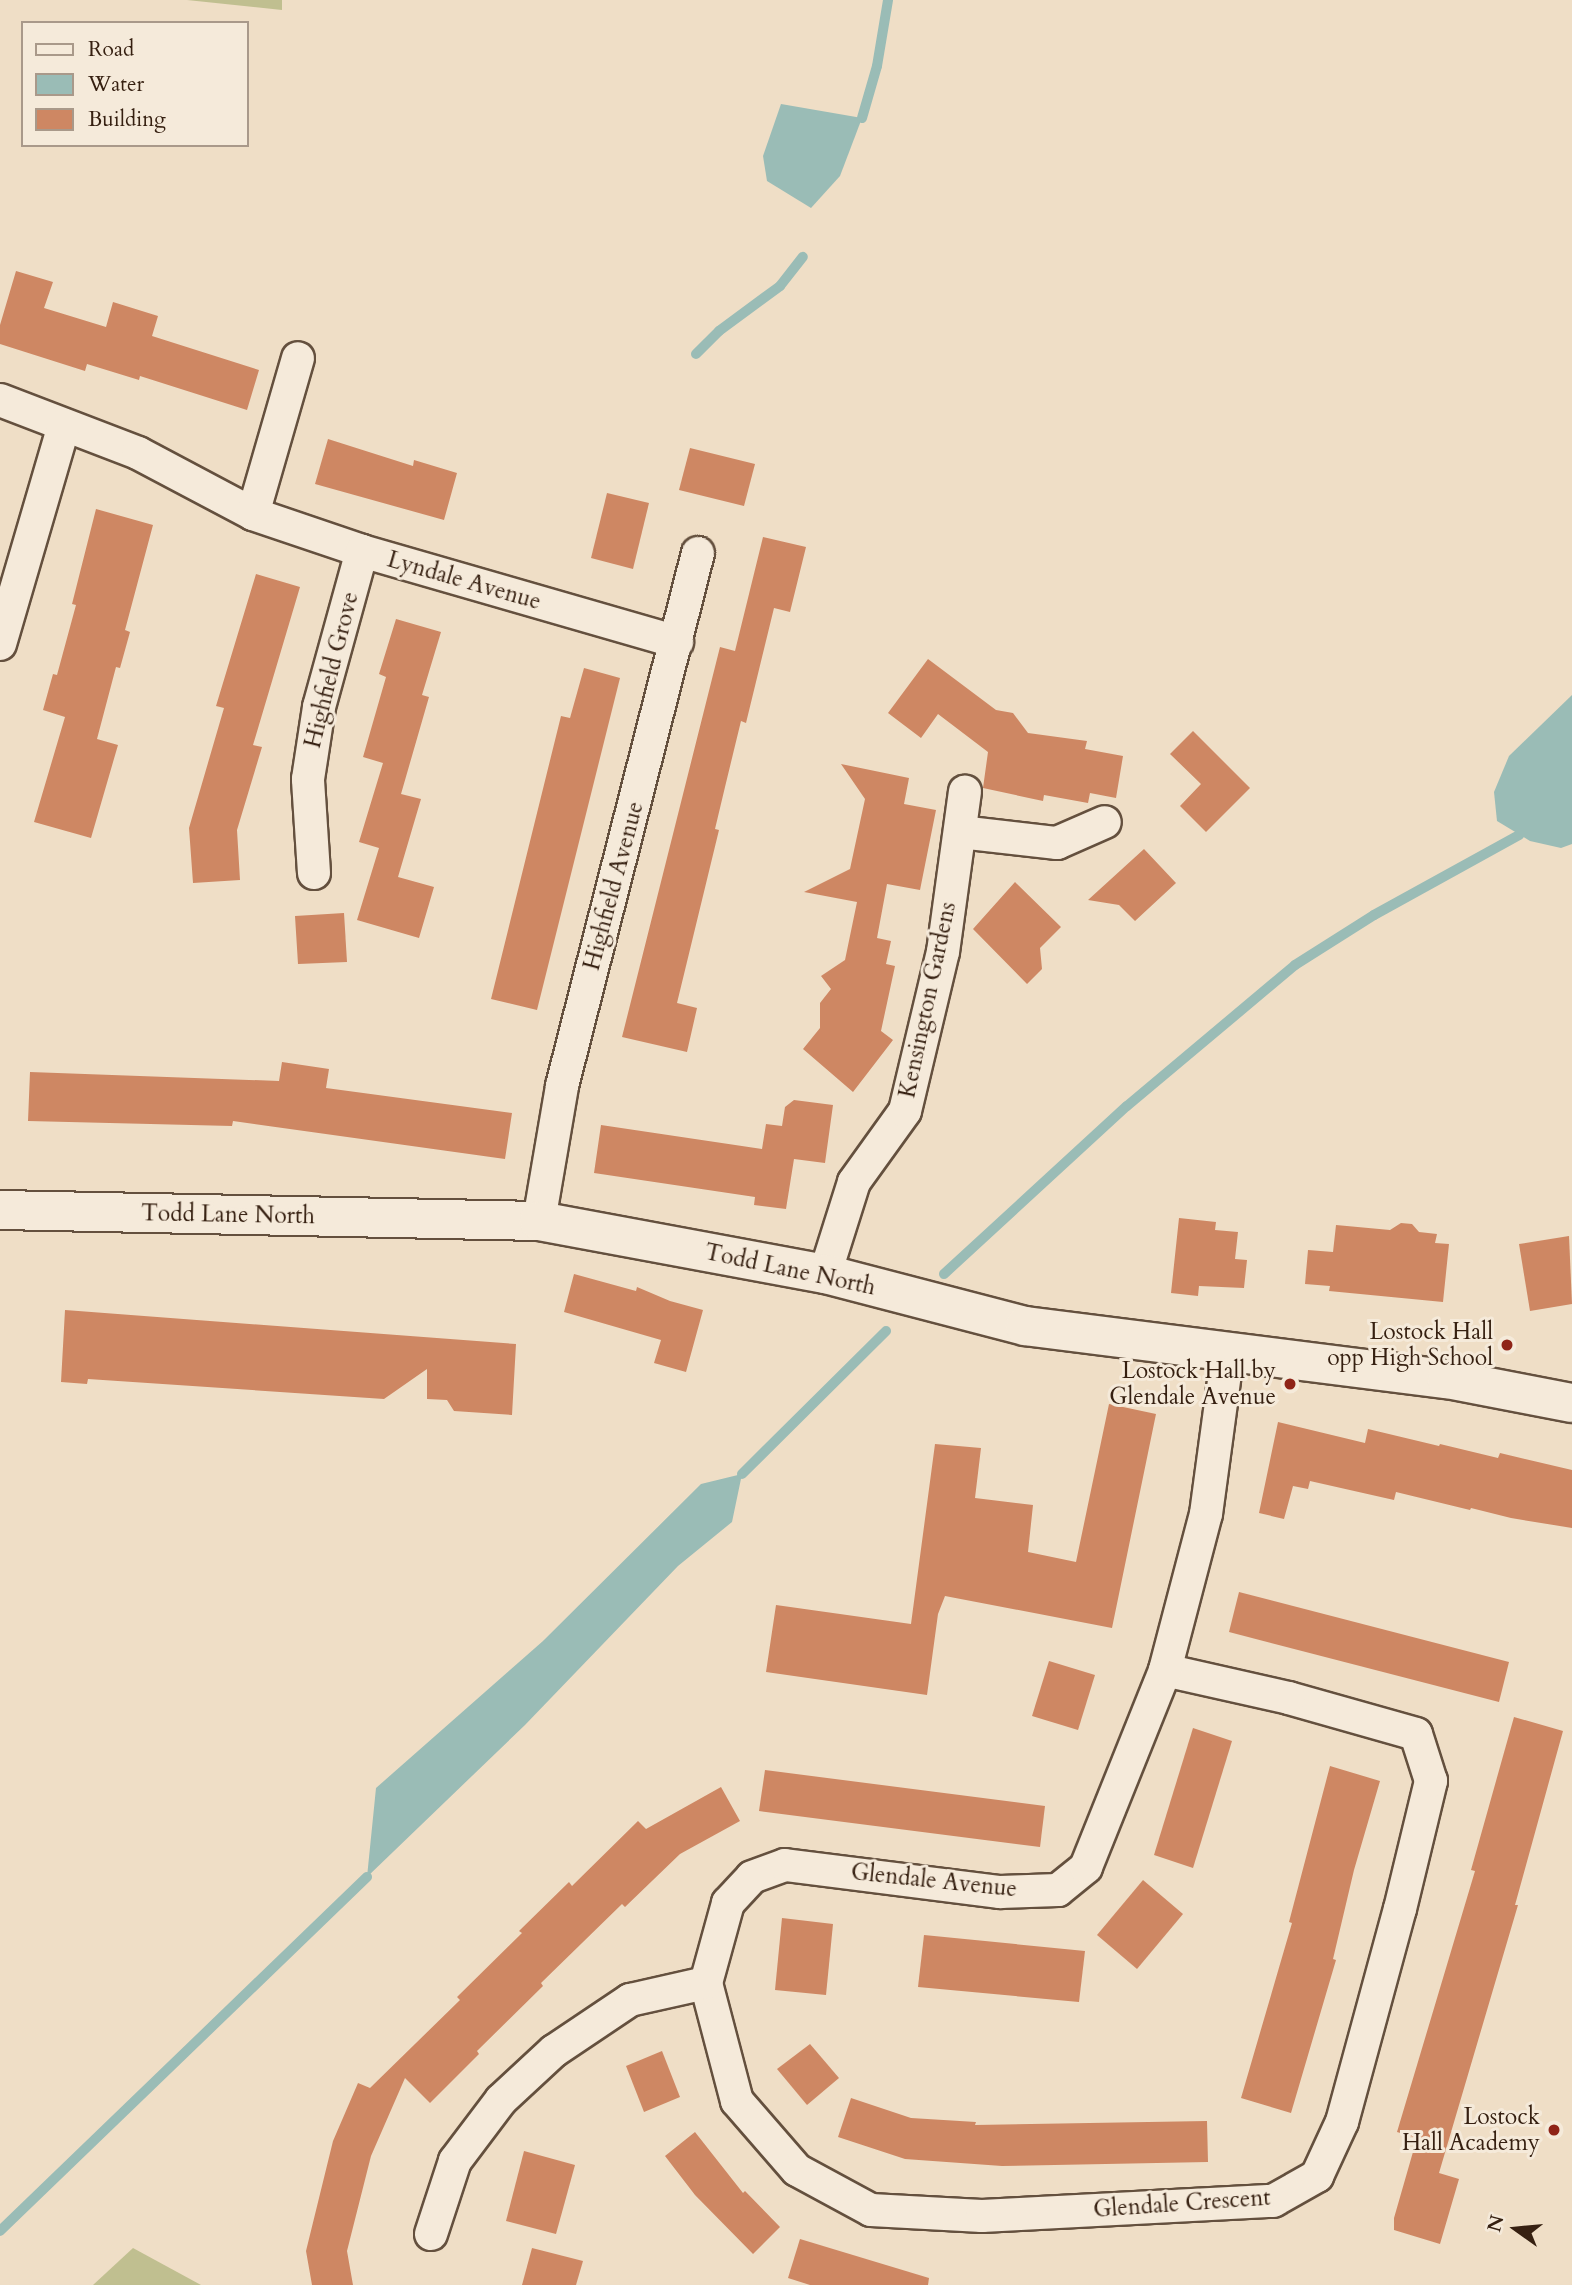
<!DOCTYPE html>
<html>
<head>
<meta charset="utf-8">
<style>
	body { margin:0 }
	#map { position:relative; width:1572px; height:2285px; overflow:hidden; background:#efdec6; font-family:Cardo,serif }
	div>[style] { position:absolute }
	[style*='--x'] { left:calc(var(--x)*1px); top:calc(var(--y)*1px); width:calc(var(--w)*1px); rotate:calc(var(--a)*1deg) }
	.green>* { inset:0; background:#c0bf90 }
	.water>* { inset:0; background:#9abcb6 }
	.stream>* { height:10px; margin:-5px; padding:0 5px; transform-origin:5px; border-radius:5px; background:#9abcb6 }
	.building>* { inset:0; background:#ce8763 }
	.roads { filter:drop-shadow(2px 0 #64503e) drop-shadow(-2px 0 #64503e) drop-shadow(0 2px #64503e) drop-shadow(0 -2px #64503e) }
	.minor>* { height:32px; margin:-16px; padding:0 16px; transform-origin:16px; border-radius:16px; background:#f5eada }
	.tertiary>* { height:38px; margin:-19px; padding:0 19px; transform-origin:19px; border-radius:19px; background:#f5eada }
	.dots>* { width:19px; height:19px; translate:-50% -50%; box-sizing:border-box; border:4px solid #f5eada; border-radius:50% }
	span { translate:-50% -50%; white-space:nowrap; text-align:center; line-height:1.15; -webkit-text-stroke:6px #f5eada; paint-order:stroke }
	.street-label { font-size:23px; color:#362011 }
	.poi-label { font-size:23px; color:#362011 }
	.right { translate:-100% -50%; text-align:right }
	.legend { position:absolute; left:21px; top:21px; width:228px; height:126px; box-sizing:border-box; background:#f5eada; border:2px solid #a9998a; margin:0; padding:9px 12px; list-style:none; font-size:21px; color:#362011 }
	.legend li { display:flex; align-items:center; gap:14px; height:35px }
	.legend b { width:35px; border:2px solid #a9998a }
	.north { position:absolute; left:1481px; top:2194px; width:70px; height:70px; -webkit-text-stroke:5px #f5eada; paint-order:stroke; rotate:285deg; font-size:19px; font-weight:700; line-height:28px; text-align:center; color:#362011 }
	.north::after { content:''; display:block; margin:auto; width:24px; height:32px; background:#362011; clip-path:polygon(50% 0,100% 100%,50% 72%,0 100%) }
</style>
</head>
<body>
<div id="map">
	<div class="green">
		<div style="clip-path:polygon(187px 0,282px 0,282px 10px)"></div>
		<div style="clip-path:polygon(133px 2248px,201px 2285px,93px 2285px)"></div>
	</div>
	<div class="water">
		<div style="clip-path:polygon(781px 104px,862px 118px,840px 176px,811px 208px,767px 181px,763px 156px)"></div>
		<div style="clip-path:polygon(1572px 695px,1572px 844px,1561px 848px,1530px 841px,1497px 821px,1494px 792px,1509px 756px)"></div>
		<div style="clip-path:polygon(742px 1474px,732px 1522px,678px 1566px,525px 1725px,367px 1877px,376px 1788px,543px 1641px,701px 1484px)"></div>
	</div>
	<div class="stream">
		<div style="--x:862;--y:118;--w:54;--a:-73.9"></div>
		<div style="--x:877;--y:66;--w:67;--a:-80.5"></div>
		<div style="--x:696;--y:354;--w:33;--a:-45"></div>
		<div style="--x:719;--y:331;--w:76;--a:-36.4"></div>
		<div style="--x:780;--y:286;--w:37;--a:-52"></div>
		<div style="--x:944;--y:1274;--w:248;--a:-42.6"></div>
		<div style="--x:1127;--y:1106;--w:219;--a:-40"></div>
		<div style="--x:1295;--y:965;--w:93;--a:-32.3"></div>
		<div style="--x:1374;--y:915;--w:166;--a:-28.9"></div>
		<div style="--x:742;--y:1474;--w:203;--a:-44.8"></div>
		<div style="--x:0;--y:2231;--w:510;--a:-43.97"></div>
	</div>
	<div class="building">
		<div style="clip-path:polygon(16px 271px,53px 282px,44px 308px,106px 327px,113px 302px,158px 316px,152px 336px,259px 370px,247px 410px,140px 376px,139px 380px,87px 364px,85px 371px,0 344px,0 325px)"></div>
		<div style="clip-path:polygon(328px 439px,413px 466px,414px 460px,457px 473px,444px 520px,315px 484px)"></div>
		<div style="clip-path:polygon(690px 448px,755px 464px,744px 506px,679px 490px)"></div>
		<div style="clip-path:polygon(607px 493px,649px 503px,633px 569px,591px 558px)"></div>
		<div style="clip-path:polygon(96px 509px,153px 525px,125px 630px,130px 632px,120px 668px,116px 667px,97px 739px,118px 745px,91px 838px,34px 822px,65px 717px,43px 710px,53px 674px,57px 675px,76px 605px,72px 604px)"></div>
		<div style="clip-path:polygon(763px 537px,806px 547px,790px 612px,774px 608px,746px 723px,741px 721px,725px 787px,715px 829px,719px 830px,677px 1003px,697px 1008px,687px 1052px,622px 1037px,720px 647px,735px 651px)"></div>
		<div style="clip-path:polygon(256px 574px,300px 587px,253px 745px,262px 747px,237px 830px,240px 880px,193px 883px,189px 828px,224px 708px,216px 706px)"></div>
		<div style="clip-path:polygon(396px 619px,441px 632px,422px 695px,429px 697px,401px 794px,421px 799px,398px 877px,434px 887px,419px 938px,357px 920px,379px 848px,359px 842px,383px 763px,363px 757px,386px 677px,379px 674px)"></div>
		<div style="clip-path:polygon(928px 659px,996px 710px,1013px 713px,1028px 733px,1087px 741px,1085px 749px,1123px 756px,1116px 798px,1090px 793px,1088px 803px,1044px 795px,1043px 801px,983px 788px,988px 752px,938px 714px,921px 738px,888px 713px)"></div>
		<div style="clip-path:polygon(584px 668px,620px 678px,537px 1010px,491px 999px,561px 716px,570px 718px)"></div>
		<div style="clip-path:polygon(1193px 731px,1250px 788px,1206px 832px,1180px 806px,1201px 784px,1170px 754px)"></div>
		<div style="clip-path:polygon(841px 764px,909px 778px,904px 804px,936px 810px,920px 890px,887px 884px,877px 938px,891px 941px,886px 964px,895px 966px,881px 1031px,893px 1040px,853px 1092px,803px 1049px,820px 1028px,820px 1003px,831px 989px,821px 976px,845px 960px,857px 902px,804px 892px,850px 869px,865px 799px)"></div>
		<div style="clip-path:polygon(1144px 849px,1176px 883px,1135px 921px,1119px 905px,1088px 900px)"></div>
		<div style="clip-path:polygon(1015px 882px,1061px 927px,1040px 948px,1042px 969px,1027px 984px,973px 929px)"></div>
		<div style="clip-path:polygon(344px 913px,347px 962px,298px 964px,295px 916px)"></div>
		<div style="clip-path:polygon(282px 1062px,329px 1069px,326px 1088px,512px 1113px,505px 1159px,233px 1121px,232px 1126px,28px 1121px,30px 1072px,279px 1081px)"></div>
		<div style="clip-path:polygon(794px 1100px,833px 1105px,825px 1163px,794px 1159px,786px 1209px,754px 1205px,755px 1197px,594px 1173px,601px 1125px,762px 1149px,766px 1124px,782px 1126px,785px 1107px)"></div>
		<div style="clip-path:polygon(1179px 1218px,1216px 1222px,1215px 1230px,1238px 1232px,1235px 1259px,1247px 1260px,1244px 1288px,1199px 1286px,1198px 1296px,1171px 1293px)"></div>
		<div style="clip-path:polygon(1401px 1223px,1412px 1224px,1419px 1232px,1437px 1234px,1435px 1243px,1449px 1244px,1443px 1302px,1329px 1291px,1330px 1286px,1305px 1284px,1308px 1250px,1333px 1252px,1336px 1225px,1390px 1230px)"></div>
		<div style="clip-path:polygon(1569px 1236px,1572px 1304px,1530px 1311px,1519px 1244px)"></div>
		<div style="clip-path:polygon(574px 1274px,636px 1291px,637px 1287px,670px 1301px,703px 1310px,686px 1372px,654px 1363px,661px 1340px,564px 1312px)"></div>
		<div style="clip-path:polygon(65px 1310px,516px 1344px,512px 1415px,454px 1411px,447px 1400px,427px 1399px,427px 1369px,384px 1399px,88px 1379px,87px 1384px,61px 1382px)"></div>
		<div style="clip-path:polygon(1109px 1404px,1156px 1414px,1112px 1628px,945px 1596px,938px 1614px,927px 1695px,766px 1672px,776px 1605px,911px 1624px,935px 1444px,981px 1448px,975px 1498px,1033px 1505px,1028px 1552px,1076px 1562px)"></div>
		<div style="clip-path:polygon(1278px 1422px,1365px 1443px,1368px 1429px,1439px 1446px,1440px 1444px,1498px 1458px,1500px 1453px,1572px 1470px,1572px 1528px,1511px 1518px,1471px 1508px,1470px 1510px,1396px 1492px,1394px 1500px,1310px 1481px,1308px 1489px,1293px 1486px,1284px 1519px,1259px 1513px)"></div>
		<div style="clip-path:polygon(1239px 1592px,1509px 1662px,1499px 1702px,1229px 1632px)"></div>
		<div style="clip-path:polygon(1049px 1661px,1095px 1675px,1078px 1730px,1032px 1716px)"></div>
		<div style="clip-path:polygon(1514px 1717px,1563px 1731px,1515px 1905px,1518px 1905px,1439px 2173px,1459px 2179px,1440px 2244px,1394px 2230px,1394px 2218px,1417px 2138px,1397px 2132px,1475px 1871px,1471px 1870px)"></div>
		<div style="clip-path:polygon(1193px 1728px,1232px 1741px,1193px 1868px,1154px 1855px)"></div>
		<div style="clip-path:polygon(1330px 1766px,1380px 1781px,1354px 1870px,1333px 1959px,1336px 1960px,1291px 2113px,1241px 2098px,1292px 1923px,1289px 1922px)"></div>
		<div style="clip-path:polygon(765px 1770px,1045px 1806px,1040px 1847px,759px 1811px)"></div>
		<div style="clip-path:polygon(721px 1787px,740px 1821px,680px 1854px,625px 1907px,622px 1904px,541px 1983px,543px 1986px,477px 2051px,479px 2054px,430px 2103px,405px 2078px,371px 2156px,347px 2251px,353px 2285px,312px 2285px,306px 2251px,333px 2141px,358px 2083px,370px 2088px,460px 2000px,457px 1997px,522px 1933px,519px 1931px,569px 1882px,572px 1886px,638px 1821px,646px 1829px)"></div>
		<div style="clip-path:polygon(1143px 1880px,1183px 1914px,1137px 1969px,1097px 1935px)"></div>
		<div style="clip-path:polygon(782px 1918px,833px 1924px,826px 1995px,775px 1990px)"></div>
		<div style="clip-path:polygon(924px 1935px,1085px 1951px,1079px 2002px,918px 1987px)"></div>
		<div style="clip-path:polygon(810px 2044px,839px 2078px,807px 2105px,777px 2069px)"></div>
		<div style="clip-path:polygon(662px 2051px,680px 2097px,644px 2112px,626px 2066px)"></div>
		<div style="clip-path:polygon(851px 2098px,911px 2118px,976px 2122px,975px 2125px,1207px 2121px,1208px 2162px,1002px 2166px,905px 2159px,838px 2137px)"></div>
		<div style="clip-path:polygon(695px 2132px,743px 2193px,745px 2191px,780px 2227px,753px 2254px,695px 2195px,665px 2156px)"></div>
		<div style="clip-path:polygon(524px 2151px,575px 2165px,556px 2234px,506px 2221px)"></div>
		<div style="clip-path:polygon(800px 2239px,929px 2278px,928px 2285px,810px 2285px,788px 2278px)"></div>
		<div style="clip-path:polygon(532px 2248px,583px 2261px,576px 2285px,522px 2285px)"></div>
	</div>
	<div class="roads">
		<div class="minor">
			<div style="--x:0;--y:400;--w:148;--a:21"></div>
			<div style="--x:138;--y:453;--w:130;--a:27.9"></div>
			<div style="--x:253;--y:514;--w:115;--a:18.7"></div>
			<div style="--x:362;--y:551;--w:328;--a:16.1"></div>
			<div style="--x:253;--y:514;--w:162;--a:-73.9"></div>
			<div style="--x:0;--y:644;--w:228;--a:-73.7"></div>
			<div style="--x:960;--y:832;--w:98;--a:6.5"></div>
			<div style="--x:1057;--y:843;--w:52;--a:-23.6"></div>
			<div style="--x:314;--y:873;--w:94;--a:-93.7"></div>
			<div style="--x:308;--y:779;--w:73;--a:-81.3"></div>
			<div style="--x:319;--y:707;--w:162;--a:-74.6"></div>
			<div style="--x:539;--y:1221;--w:137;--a:-80.3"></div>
			<div style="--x:562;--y:1086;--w:550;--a:-75.69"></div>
			<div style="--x:825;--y:1274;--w:96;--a:-72.5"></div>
			<div style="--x:854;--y:1182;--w:87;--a:-54.3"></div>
			<div style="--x:905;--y:1111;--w:163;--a:-76.6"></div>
			<div style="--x:943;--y:952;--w:162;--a:-82.2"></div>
			<div style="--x:706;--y:1983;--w:122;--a:75.3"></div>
			<div style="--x:737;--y:2101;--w:91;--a:49"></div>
			<div style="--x:797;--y:2170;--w:84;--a:28.4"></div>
			<div style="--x:871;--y:2210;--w:111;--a:3.1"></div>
			<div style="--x:982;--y:2216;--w:291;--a:-3"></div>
			<div style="--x:1273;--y:2201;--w:51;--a:-29.6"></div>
			<div style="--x:1317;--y:2176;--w:60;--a:-65.2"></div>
			<div style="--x:1342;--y:2122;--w:221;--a:-74.8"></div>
			<div style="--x:1400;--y:1909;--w:132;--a:-76.4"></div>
			<div style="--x:1431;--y:1781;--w:49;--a:-107.7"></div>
			<div style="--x:1416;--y:1734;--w:132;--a:-164.2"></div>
			<div style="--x:1289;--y:1698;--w:127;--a:-167.3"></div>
			<div style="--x:431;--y:2234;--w:77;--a:-71.8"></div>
			<div style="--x:455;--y:2161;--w:76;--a:-53"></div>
			<div style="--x:501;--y:2100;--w:72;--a:-42.8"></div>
			<div style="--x:554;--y:2051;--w:92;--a:-33.9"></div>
			<div style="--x:630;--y:2000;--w:78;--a:-12.6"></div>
			<div style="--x:706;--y:1983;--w:83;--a:-74.6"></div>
			<div style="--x:728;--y:1903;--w:35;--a:-47"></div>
			<div style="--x:752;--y:1877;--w:35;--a:-20"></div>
			<div style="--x:785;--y:1865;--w:217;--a:7.2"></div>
			<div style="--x:1000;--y:1892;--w:58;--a:-2"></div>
			<div style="--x:1058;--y:1890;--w:36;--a:-39"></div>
			<div style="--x:1086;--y:1867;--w:212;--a:-68.1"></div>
			<div style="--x:1165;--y:1670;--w:161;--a:-75.3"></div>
			<div style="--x:1206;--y:1514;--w:163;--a:-82.3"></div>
		</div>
		<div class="tertiary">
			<div style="--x:0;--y:1210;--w:539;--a:1.17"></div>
			<div style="--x:539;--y:1221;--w:291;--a:10.5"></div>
			<div style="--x:825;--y:1274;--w:207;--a:14.6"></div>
			<div style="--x:1025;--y:1326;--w:425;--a:7.2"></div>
			<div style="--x:1447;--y:1379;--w:127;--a:10.9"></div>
		</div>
	</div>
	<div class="dots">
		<div style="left:1507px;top:1345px;background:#8f2418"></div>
		<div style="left:1290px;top:1384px;background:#8f2418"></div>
		<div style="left:1554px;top:2130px;background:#8f2418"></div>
	</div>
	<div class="street-label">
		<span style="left:464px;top:581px;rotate:16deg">Lyndale Avenue</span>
		<span style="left:332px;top:670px;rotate:-76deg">Highfield Grove</span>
		<span style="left:614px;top:886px;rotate:-75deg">Highfield Avenue</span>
		<span style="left:928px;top:1000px;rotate:-78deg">Kensington Gardens</span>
		<span style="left:228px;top:1215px;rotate:1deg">Todd Lane North</span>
		<span style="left:790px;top:1270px;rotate:12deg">Todd Lane North</span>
		<span style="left:934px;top:1881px;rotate:6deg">Glendale Avenue</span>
		<span style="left:1182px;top:2204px;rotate:-4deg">Glendale Crescent</span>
	</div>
	<div class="poi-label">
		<span class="right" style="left:1493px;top:1345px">Lostock Hall<br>opp High School</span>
		<span class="right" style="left:1276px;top:1384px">Lostock Hall by<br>Glendale Avenue</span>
		<span class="right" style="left:1540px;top:2130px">Lostock<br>Hall Academy</span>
	</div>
	<ul class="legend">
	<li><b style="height:9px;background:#f5eada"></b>Road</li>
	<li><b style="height:19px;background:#9abcb6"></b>Water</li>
	<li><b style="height:19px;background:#ce8763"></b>Building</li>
	</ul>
	<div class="north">N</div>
</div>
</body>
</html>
